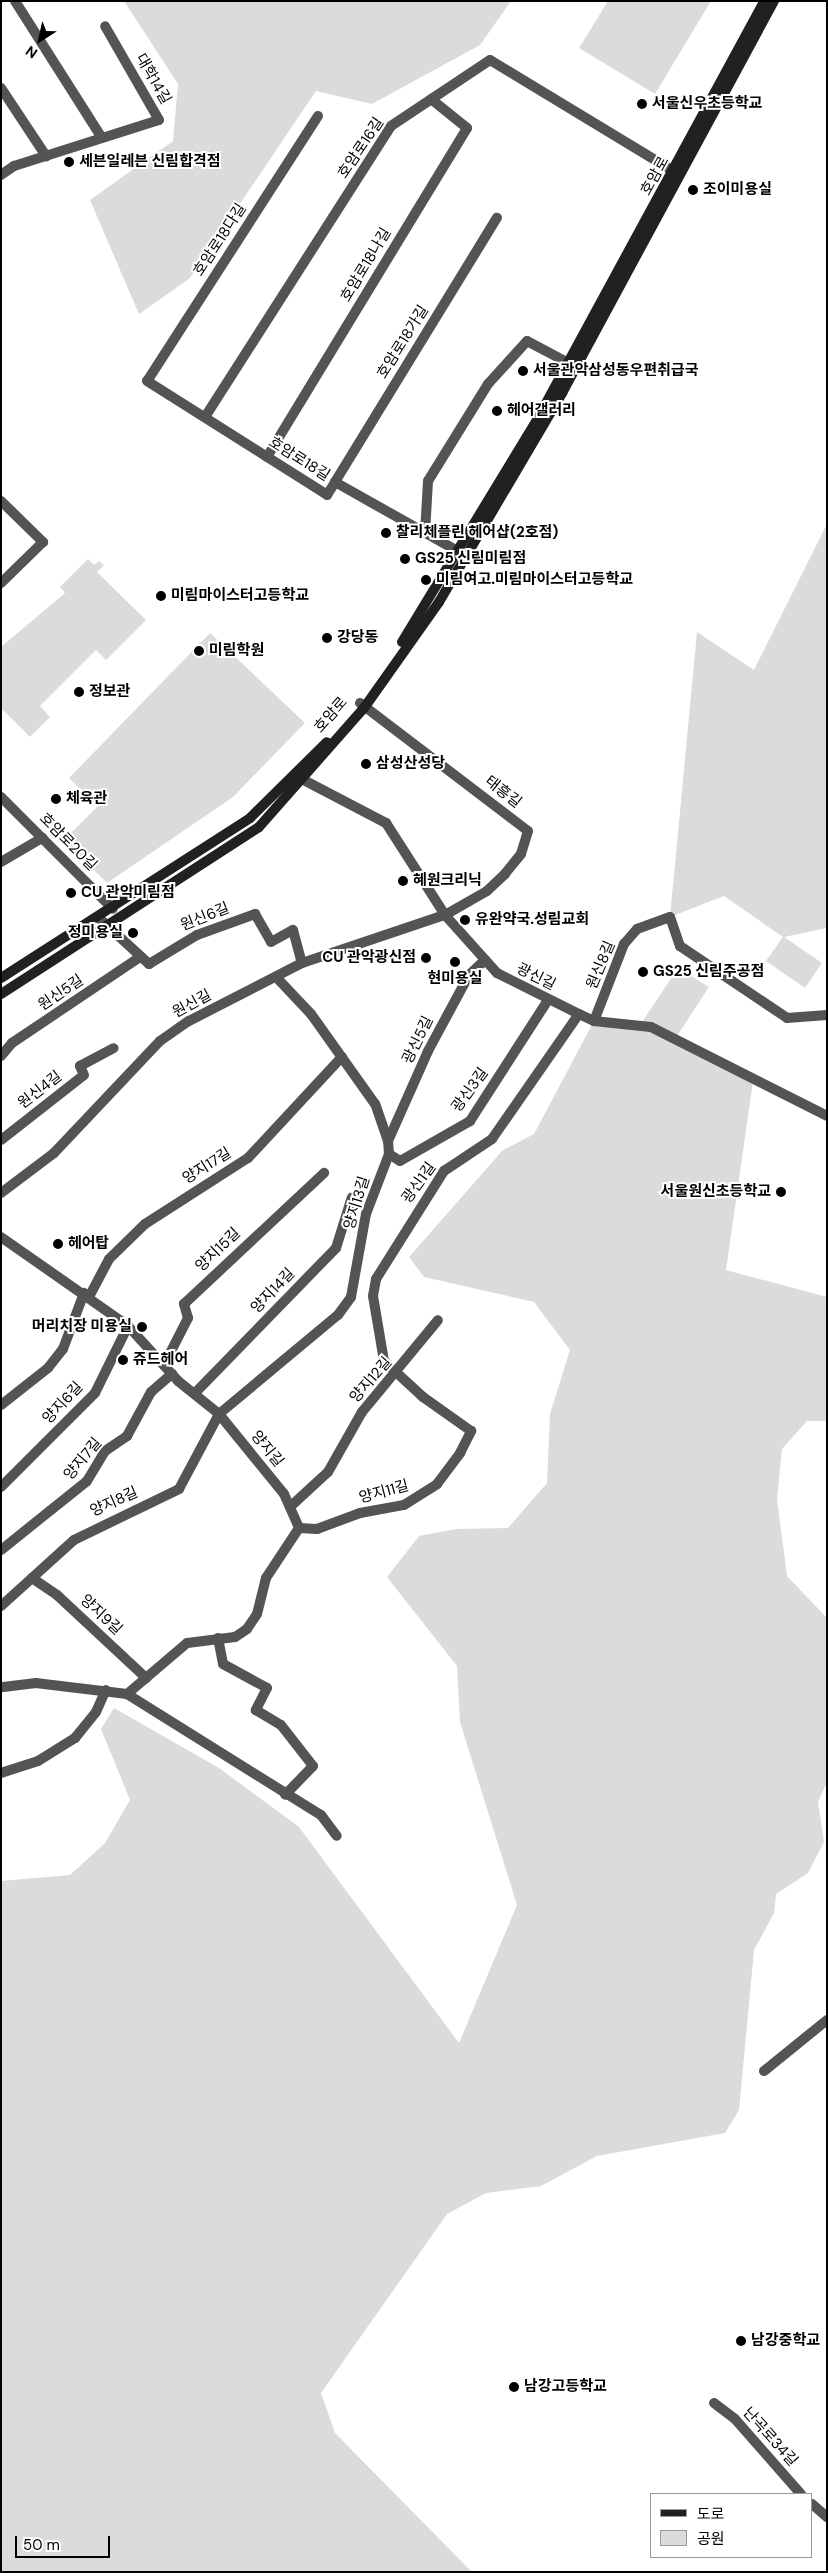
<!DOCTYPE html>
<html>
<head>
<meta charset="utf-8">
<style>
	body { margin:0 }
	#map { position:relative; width:828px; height:2573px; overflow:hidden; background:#fff; font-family:"DM Sans","Noto Sans KR",sans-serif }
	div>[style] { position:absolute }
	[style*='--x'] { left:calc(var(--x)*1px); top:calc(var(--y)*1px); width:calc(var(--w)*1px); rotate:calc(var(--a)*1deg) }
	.green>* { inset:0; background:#dbdbdb }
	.minor>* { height:10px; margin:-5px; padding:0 5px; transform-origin:5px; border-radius:5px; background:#545454 }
	.tertiary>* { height:10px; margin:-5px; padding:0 5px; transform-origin:5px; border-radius:5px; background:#545454 }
	.secondary>* { height:10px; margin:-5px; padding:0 5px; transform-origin:5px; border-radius:5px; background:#212121 }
	.dots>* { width:14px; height:14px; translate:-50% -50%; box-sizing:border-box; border:2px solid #fff; border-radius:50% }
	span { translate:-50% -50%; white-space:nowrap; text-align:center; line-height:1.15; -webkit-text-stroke:4px #fff; paint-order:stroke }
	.street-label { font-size:15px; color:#000 }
	.poi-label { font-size:15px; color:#000; font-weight:700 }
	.left { translate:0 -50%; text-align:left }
	.right { translate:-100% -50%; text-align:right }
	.frame { position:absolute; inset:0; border:2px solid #000; pointer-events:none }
	.legend { position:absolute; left:650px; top:2493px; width:162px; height:65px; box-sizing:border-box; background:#fff; border:1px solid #999; margin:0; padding:6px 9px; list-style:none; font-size:15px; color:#000 }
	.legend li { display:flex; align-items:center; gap:10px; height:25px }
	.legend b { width:25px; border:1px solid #999 }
	.north { position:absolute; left:15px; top:15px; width:50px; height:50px; -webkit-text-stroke:4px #fff; paint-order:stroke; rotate:215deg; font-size:14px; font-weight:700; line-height:20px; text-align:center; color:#000 }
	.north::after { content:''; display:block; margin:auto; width:18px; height:22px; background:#000; clip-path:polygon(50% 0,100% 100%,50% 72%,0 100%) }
	.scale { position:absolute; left:15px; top:2536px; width:95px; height:22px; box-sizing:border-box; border:2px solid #000; border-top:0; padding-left:6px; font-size:15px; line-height:18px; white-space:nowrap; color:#000; -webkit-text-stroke:4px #fff; paint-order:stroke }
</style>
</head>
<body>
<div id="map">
	<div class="green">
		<div style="clip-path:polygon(124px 1px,511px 1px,480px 45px,372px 104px,316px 91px,190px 278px,139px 314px,90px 200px,173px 141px,178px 84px)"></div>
		<div style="clip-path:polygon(608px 1px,711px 1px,655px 94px,579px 48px)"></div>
		<div style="clip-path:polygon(827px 524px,827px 928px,784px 937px,822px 963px,805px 988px,766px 961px,783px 937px,724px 896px,670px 917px,697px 632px,754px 670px)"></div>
		<div style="clip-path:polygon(88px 559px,94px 565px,99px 561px,104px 565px,97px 572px,146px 620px,106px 660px,96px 650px,40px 706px,50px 717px,30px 737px,1px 708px,1px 647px,65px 593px,60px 587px)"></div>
		<div style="clip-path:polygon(210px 633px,305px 723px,233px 797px,107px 883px,64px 840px,98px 806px,69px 778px)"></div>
		<div style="clip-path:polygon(678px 968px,709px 987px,675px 1039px,753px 1081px,726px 1270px,827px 1297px,827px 1421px,807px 1421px,782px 1449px,777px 1499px,787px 1576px,827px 1618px,827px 1782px,818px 1802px,824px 1842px,808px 1873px,776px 1894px,774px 1913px,754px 1950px,739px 2110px,725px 2133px,597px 2156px,541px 2186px,486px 2193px,447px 2214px,321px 2393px,335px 2433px,472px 2572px,1px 2572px,1px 1881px,70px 1875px,105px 1843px,130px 1800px,101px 1729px,114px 1708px,219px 1768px,299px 1827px,459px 2043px,517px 1905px,460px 1722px,457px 1666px,387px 1577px,419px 1536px,456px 1529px,508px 1528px,547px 1483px,550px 1414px,570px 1350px,534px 1302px,424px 1277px,409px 1257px,503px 1150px,534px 1134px,594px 1021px,640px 1025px)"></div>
	</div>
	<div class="minor">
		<div style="--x:15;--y:1;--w:162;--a:57.6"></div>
		<div style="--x:1;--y:88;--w:82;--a:56.5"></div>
		<div style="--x:318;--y:116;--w:315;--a:122.8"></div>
		<div style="--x:147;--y:381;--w:213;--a:32.3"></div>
		<div style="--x:327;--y:495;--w:15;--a:-58"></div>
		<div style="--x:335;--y:482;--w:142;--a:29.4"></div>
		<div style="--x:1;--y:175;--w:16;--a:-35"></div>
		<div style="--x:14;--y:166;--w:152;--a:-17.6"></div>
		<div style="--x:159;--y:120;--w:108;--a:-119.9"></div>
		<div style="--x:205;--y:417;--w:345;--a:-57.4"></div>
		<div style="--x:391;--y:126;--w:119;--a:-33.7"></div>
		<div style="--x:490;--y:60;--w:216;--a:31.2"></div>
		<div style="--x:267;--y:457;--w:385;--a:-58.7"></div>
		<div style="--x:467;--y:128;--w:46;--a:-141.1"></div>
		<div style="--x:335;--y:482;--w:310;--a:-58.5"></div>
		<div style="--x:1;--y:501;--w:59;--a:44.3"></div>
		<div style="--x:43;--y:542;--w:59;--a:135.7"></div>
		<div style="--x:425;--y:533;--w:52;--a:-86.7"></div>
		<div style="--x:428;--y:481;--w:114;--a:-58.3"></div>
		<div style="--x:488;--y:384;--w:58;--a:-47.8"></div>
		<div style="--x:527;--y:341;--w:43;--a:27.8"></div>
		<div style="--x:360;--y:703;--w:211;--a:37.3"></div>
		<div style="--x:528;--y:831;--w:24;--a:107"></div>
		<div style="--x:521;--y:854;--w:26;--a:129"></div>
		<div style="--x:505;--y:874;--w:25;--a:137"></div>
		<div style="--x:487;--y:891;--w:48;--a:150.3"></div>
		<div style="--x:296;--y:776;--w:102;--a:27.6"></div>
		<div style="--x:386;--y:823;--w:109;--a:57.3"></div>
		<div style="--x:445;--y:915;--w:78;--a:48.1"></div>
		<div style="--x:497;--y:973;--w:92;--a:26.6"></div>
		<div style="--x:579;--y:1014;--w:17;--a:25"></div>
		<div style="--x:594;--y:1021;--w:83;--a:-68.7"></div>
		<div style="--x:624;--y:944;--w:20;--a:-49"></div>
		<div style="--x:637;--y:929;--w:35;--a:-20"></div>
		<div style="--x:670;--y:917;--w:31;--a:71"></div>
		<div style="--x:680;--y:946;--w:129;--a:33.9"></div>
		<div style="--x:787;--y:1018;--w:40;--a:-4.3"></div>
		<div style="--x:1;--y:797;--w:158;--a:45"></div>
		<div style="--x:1;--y:862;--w:48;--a:-30.3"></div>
		<div style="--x:99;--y:918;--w:68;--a:42.6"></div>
		<div style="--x:149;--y:964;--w:56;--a:-31.1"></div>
		<div style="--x:197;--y:935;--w:62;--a:-19.9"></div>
		<div style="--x:255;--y:914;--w:32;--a:60"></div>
		<div style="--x:271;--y:942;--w:25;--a:-29"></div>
		<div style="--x:293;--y:930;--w:34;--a:75"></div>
		<div style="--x:1;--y:1056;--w:17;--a:-50"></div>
		<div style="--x:12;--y:1043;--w:154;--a:-33.9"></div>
		<div style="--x:1;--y:1140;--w:105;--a:-38.1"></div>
		<div style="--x:84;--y:1075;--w:10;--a:-114"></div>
		<div style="--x:80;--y:1066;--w:38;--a:-28"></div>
		<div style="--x:388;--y:1141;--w:98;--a:-66"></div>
		<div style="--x:428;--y:1051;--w:86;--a:-61.7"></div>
		<div style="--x:469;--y:975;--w:22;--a:-43"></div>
		<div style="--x:389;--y:1154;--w:13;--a:32"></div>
		<div style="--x:400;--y:1161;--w:81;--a:-29.7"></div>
		<div style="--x:470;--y:1121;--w:144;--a:-57.2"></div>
		<div style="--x:1;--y:1237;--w:155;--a:35"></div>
		<div style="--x:128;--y:1326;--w:74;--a:47.7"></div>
		<div style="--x:178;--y:1381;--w:53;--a:38.8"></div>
		<div style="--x:219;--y:1414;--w:103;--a:50.9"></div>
		<div style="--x:284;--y:1494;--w:37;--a:66"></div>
		<div style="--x:299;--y:1528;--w:60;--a:123.4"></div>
		<div style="--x:266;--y:1578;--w:37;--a:104"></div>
		<div style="--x:257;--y:1614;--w:18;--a:124"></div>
		<div style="--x:247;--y:1629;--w:14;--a:146"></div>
		<div style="--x:235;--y:1637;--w:48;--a:172.9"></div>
		<div style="--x:187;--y:1643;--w:79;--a:139.6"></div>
		<div style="--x:127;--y:1694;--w:92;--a:-173.1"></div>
		<div style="--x:36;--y:1683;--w:35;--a:173"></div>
		<div style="--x:89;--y:1297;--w:43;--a:-62.2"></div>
		<div style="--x:109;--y:1259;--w:50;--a:-44.2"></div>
		<div style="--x:145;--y:1224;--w:122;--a:-32.7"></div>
		<div style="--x:248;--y:1158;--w:138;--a:-47.1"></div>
		<div style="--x:164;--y:1365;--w:53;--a:-62.9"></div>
		<div style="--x:188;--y:1318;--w:15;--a:-106"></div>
		<div style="--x:184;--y:1304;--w:192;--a:-43.1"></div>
		<div style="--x:196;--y:1392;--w:201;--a:-45.8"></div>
		<div style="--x:336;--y:1248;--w:53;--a:-72.6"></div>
		<div style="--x:1;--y:1405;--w:60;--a:-38.2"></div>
		<div style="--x:48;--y:1368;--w:24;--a:-52"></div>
		<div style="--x:63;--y:1349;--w:60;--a:-69.4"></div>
		<div style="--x:1;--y:1487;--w:133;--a:-45"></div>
		<div style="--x:95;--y:1393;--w:75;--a:-63.8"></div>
		<div style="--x:291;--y:1506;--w:50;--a:-42.6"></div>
		<div style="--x:328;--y:1472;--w:69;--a:-60.5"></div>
		<div style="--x:362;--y:1412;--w:119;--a:-50.4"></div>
		<div style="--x:299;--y:1528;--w:18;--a:3"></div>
		<div style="--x:317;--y:1529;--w:46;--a:-20.4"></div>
		<div style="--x:360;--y:1513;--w:45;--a:-10.3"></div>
		<div style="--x:404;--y:1505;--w:39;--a:-32"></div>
		<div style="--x:437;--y:1484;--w:39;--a:-53"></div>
		<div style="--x:460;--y:1453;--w:25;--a:-63"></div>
		<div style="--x:471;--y:1431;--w:59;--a:-144.7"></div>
		<div style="--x:423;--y:1397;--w:53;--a:-137.3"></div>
		<div style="--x:384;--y:1361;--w:66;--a:-99.6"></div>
		<div style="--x:373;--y:1296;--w:17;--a:-80"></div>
		<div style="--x:376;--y:1279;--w:128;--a:-57.8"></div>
		<div style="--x:444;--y:1171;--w:58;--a:-33.7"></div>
		<div style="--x:492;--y:1139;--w:152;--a:-55.2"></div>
		<div style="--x:1;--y:1550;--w:110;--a:-38.7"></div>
		<div style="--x:87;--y:1481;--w:35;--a:-59"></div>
		<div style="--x:105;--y:1451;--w:27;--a:-34"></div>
		<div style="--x:127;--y:1436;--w:50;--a:-61.4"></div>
		<div style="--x:151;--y:1392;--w:28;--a:-41"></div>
		<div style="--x:32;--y:1578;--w:30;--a:34"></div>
		<div style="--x:57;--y:1595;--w:122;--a:43"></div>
		<div style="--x:1;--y:1606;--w:98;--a:-42.1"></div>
		<div style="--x:74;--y:1540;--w:117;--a:-25.9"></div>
		<div style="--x:179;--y:1489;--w:85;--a:-61.9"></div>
		<div style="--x:219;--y:1414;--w:155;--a:-39.8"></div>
		<div style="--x:338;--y:1315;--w:22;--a:-54"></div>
		<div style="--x:351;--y:1297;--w:84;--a:-79.8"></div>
		<div style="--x:366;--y:1214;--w:64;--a:-69"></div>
		<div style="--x:389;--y:1154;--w:13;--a:-94"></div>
		<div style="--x:388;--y:1141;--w:39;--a:-109"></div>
		<div style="--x:375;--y:1104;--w:110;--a:-125.4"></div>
		<div style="--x:311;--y:1014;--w:50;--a:-133.4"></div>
		<div style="--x:218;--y:1638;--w:26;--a:79"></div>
		<div style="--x:223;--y:1664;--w:50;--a:28.6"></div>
		<div style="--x:267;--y:1688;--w:25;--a:117"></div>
		<div style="--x:256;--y:1710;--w:29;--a:31"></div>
		<div style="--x:281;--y:1725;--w:52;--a:52"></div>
		<div style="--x:313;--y:1766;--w:40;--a:134"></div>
		<div style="--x:127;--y:1694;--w:229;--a:32"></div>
		<div style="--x:321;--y:1815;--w:26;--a:53"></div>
		<div style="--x:1;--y:1773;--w:39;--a:-18"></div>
		<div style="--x:38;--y:1761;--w:44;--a:-31.9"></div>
		<div style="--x:75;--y:1738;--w:33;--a:-51"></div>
		<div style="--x:96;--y:1712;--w:24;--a:-66"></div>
		<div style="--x:764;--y:2071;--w:81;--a:-39"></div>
		<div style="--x:714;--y:2403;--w:26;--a:37"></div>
		<div style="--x:735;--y:2419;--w:100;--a:48.7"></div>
		<div style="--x:812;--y:2504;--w:20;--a:41"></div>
	</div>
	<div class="tertiary">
		<div style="--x:594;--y:1021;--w:57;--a:6"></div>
		<div style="--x:651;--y:1027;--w:197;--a:26.8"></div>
		<div style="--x:1;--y:1193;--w:66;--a:-37"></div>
		<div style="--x:54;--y:1153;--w:154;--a:-46.6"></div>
		<div style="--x:160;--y:1041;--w:35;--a:-35"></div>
		<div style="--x:189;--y:1021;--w:127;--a:-27.2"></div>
		<div style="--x:302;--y:963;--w:151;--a:-18.6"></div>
	</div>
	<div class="secondary">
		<div style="--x:402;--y:642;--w:262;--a:-58.7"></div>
		<div style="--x:538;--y:418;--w:474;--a:-61.5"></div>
		<div style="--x:1;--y:978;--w:296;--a:-32.7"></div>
		<div style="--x:250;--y:818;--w:108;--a:-44.6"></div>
		<div style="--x:1;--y:994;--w:307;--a:-32.9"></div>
		<div style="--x:259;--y:827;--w:159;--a:-48.6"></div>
		<div style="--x:364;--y:708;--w:130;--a:-54.7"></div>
		<div style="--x:439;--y:602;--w:243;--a:-59.5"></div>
		<div style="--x:562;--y:393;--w:446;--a:-61.6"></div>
	</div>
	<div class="dots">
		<div style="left:642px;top:104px;background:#000"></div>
		<div style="left:69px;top:162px;background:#000"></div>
		<div style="left:693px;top:190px;background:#000"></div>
		<div style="left:523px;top:371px;background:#000"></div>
		<div style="left:497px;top:411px;background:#000"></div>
		<div style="left:386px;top:533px;background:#000"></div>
		<div style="left:405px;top:559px;background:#000"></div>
		<div style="left:426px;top:580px;background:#000"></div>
		<div style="left:161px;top:596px;background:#000"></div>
		<div style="left:327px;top:638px;background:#000"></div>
		<div style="left:199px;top:651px;background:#000"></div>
		<div style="left:79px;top:692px;background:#000"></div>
		<div style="left:366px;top:764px;background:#000"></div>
		<div style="left:56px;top:799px;background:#000"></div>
		<div style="left:403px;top:881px;background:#000"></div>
		<div style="left:71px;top:893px;background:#000"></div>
		<div style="left:465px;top:920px;background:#000"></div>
		<div style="left:133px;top:933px;background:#000"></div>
		<div style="left:426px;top:958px;background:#000"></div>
		<div style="left:455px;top:962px;background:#000"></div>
		<div style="left:643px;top:972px;background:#000"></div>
		<div style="left:781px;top:1192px;background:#000"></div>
		<div style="left:58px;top:1244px;background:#000"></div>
		<div style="left:142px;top:1327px;background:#000"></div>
		<div style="left:123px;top:1360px;background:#000"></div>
		<div style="left:741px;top:2341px;background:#000"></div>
		<div style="left:514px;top:2387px;background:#000"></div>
	</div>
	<div class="street-label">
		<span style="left:153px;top:79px;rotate:60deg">대학14길</span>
		<span style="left:361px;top:148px;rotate:-56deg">호암로16길</span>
		<span style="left:655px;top:176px;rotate:-61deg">호암로</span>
		<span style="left:220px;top:240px;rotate:-57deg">호암로18다길</span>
		<span style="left:366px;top:265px;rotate:-59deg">호암로18나길</span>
		<span style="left:403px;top:342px;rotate:-58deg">호암로18가길</span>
		<span style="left:299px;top:459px;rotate:32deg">호암로18길</span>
		<span style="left:331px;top:715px;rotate:-49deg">호암로</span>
		<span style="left:503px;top:792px;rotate:38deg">태흥길</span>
		<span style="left:68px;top:842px;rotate:45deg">호암로20길</span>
		<span style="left:205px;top:917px;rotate:-22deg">원신6길</span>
		<span style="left:601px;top:965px;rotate:-67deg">원신8길</span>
		<span style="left:536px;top:977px;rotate:26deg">광신길</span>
		<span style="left:61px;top:993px;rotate:-34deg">원신5길</span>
		<span style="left:192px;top:1004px;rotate:-29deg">원신길</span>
		<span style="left:418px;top:1040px;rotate:-64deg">광신5길</span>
		<span style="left:40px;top:1090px;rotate:-38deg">원신4길</span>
		<span style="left:470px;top:1090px;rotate:-54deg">광신3길</span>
		<span style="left:207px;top:1166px;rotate:-32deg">양지17길</span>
		<span style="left:419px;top:1183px;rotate:-54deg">광신1길</span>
		<span style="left:357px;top:1203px;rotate:-73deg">양지13길</span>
		<span style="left:218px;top:1250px;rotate:-44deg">양지15길</span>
		<span style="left:273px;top:1291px;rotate:-46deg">양지14길</span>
		<span style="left:371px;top:1380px;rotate:-49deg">양지12길</span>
		<span style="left:63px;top:1403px;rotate:-47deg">양지6길</span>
		<span style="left:267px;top:1449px;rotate:51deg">양지길</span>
		<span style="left:83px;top:1459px;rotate:-50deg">양지7길</span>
		<span style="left:384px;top:1492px;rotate:-15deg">양지11길</span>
		<span style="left:114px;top:1502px;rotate:-24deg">양지8길</span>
		<span style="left:101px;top:1615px;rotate:43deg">양지9길</span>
		<span style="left:770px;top:2437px;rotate:48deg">난곡로34길</span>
	</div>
	<div class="poi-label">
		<span class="left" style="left:652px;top:104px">서울신우초등학교</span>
		<span class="left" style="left:79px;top:162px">세븐일레븐 신림합격점</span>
		<span class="left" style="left:703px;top:190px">조이미용실</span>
		<span class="left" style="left:533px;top:371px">서울관악삼성동우편취급국</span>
		<span class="left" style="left:507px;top:411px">헤어갤러리</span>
		<span class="left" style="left:396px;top:533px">찰리체플린 헤어샵(2호점)</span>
		<span class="left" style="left:415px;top:559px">GS25 신림미림점</span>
		<span class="left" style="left:436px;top:580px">미림여고.미림마이스터고등학교</span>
		<span class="left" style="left:171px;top:596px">미림마이스터고등학교</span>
		<span class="left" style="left:337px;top:638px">강당동</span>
		<span class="left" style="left:209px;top:651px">미림학원</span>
		<span class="left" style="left:89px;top:692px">정보관</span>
		<span class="left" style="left:376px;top:764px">삼성산성당</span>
		<span class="left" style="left:66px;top:799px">체육관</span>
		<span class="left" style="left:413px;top:881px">혜원크리닉</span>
		<span class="left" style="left:81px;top:893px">CU 관악미림점</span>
		<span class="left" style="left:475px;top:920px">유완약국.성림교회</span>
		<span class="right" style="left:123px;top:933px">정미용실</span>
		<span class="right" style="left:416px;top:958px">CU 관악광신점</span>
		<span class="left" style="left:653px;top:972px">GS25 신림주공점</span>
		<span style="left:455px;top:979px">현미용실</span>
		<span class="right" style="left:771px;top:1192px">서울원신초등학교</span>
		<span class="left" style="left:68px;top:1244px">헤어탑</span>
		<span class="right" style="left:132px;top:1327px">머리치장 미용실</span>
		<span class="left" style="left:133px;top:1360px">쥬드헤어</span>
		<span class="left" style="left:751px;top:2341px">남강중학교</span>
		<span class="left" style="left:524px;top:2387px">남강고등학교</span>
	</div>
	<div class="frame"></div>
	<ul class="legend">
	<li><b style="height:6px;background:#212121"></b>도로</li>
	<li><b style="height:14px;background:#dbdbdb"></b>공원</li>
	</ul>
	<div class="north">N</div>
	<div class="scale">50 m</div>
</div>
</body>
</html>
